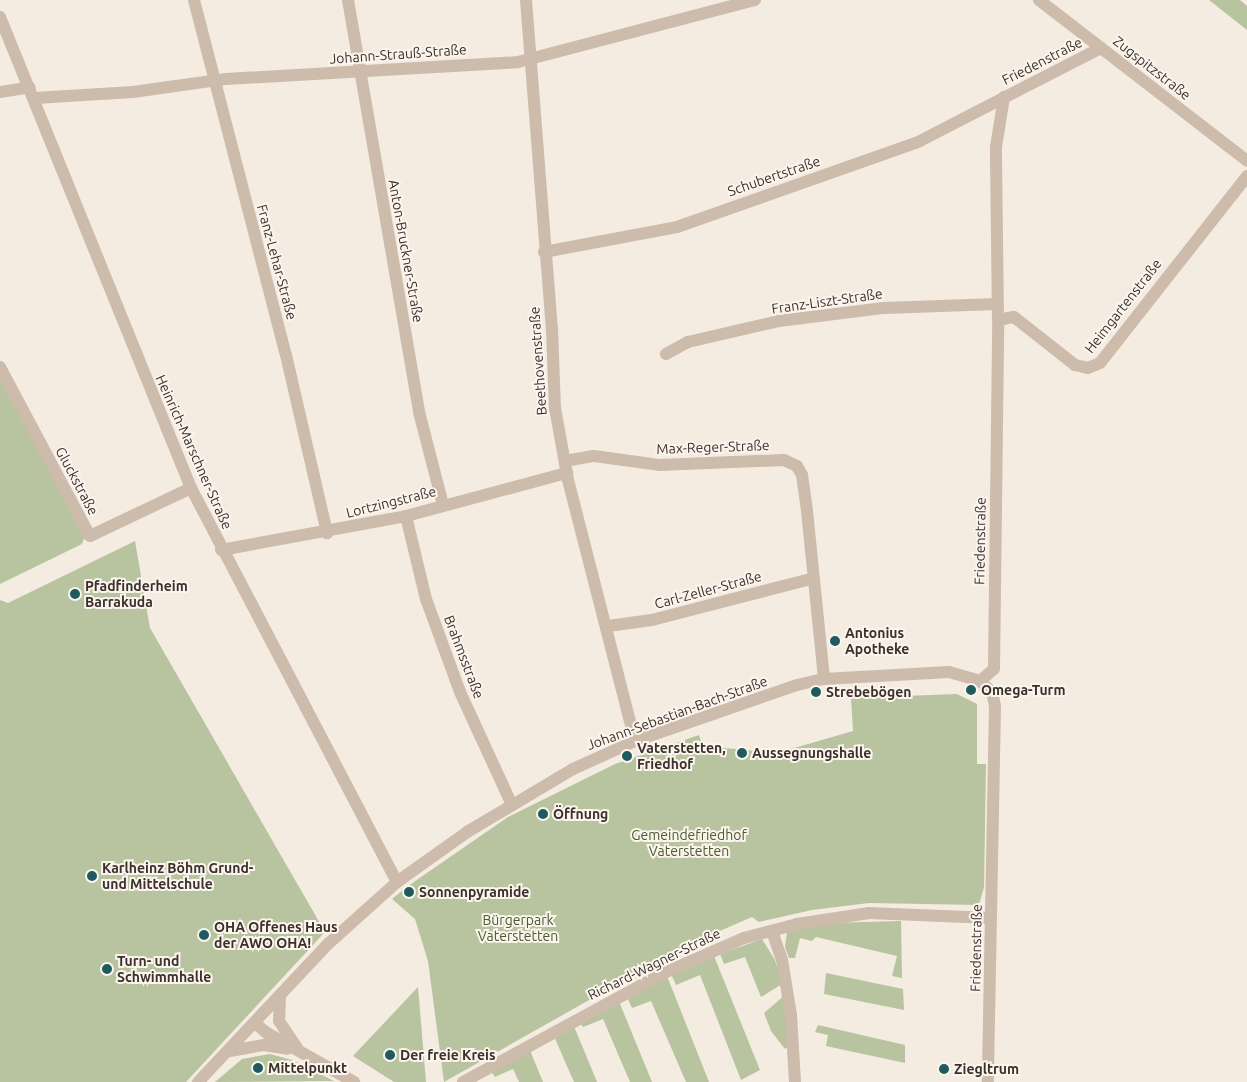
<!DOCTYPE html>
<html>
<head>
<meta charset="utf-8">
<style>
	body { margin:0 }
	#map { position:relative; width:1247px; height:1082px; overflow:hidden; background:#f4ebe1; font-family:Ubuntu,sans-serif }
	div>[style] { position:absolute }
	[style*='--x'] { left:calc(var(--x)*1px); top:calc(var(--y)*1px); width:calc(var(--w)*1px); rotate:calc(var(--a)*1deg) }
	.green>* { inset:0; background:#b8c4a0 }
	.minor>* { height:12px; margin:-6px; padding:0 6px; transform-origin:6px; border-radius:6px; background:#cdbbac }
	.tertiary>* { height:12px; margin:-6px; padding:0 6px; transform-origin:6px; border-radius:6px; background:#cdbbac }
	.dots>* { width:14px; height:14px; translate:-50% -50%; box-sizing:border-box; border:2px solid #fbf5ee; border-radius:50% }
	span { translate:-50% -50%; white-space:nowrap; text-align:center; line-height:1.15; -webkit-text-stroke:4px #fbf5ee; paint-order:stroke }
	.street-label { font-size:14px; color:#3b302b }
	.poi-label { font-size:14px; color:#3b302b; font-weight:700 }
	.left { translate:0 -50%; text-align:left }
	.park-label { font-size:14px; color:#4a5a2e }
</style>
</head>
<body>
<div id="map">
	<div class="green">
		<div style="clip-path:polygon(1209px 0,1240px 0,1247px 6px,1247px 30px)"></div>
		<div style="clip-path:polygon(0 377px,85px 536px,82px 544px,0 584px)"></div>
		<div style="clip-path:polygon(135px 541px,150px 628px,325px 932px,186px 1082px,0 1082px,0 600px,8px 603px)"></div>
		<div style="clip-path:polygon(957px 694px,977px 704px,977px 764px,986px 764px,984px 887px,979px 905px,869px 903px,812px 910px,759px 922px,752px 917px,683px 947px,444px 1082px,428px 961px,415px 919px,392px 899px,408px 886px,508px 817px,615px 764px,699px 735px,704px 750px,714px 747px,777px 753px,853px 731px,851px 698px)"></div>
		<div style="clip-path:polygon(901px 921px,902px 978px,892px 976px,897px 956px,816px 937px,812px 941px,800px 938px,795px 958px,789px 958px,785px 947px,787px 932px,827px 923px)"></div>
		<div style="clip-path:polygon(762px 939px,775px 960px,782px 984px,761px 997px,745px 957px,724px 964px,720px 954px)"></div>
		<div style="clip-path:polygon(714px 956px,760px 1070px,741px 1080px,700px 975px,676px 985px,671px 974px)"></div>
		<div style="clip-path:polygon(826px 973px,903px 989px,904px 1010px,824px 994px)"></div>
		<div style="clip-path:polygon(667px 976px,709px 1082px,686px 1082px,651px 1001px,632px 1008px,626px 995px)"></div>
		<div style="clip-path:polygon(418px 987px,426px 1082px,394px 1082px,353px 1056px)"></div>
		<div style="clip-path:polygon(785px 995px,790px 1044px,785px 1049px,771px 1031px,764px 1013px)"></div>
		<div style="clip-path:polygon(618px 999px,652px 1082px,630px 1082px,603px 1019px,583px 1027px,579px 1021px)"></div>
		<div style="clip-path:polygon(573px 1024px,597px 1082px,574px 1082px,553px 1034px)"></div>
		<div style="clip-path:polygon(818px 1025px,905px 1045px,905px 1063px,826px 1046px,828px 1035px,815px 1032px)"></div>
		<div style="clip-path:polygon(529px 1048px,543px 1082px,519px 1082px,513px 1069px,495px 1077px,490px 1070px)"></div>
		<div style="clip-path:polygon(270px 1054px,292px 1060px,334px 1081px,215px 1082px,242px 1059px)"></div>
	</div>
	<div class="minor">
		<div style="--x:194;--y:0;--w:367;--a:75.5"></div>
		<div style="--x:286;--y:355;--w:183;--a:77"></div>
		<div style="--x:348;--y:0;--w:418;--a:80.2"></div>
		<div style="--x:419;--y:412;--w:96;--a:75.5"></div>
		<div style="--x:526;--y:0;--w:329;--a:85.5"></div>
		<div style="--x:552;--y:328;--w:80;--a:87.9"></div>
		<div style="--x:555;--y:408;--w:73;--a:79.8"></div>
		<div style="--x:568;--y:480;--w:269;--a:75.6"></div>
		<div style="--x:1039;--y:0;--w:263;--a:37.7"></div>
		<div style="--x:0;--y:17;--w:508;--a:67.93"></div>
		<div style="--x:191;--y:488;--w:445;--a:62.4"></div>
		<div style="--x:0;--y:92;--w:30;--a:-9"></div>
		<div style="--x:35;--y:98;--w:98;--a:-3.5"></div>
		<div style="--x:133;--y:92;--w:94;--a:-8"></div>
		<div style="--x:226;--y:79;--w:292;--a:-3.3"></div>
		<div style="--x:518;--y:62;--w:245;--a:-14.7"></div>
		<div style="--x:544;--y:252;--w:135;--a:-10.6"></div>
		<div style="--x:677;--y:227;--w:253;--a:-19.4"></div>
		<div style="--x:916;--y:143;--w:208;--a:-27.2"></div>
		<div style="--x:998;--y:320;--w:16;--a:-11"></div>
		<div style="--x:1014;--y:317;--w:78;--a:38.2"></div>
		<div style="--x:1075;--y:365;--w:13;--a:13"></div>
		<div style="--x:1088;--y:368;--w:13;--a:-23"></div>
		<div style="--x:1100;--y:363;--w:238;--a:-51.8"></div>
		<div style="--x:666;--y:354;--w:25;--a:-29"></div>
		<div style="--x:688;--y:342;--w:93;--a:-13"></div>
		<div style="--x:779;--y:321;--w:106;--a:-7.1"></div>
		<div style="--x:884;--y:308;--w:113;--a:-2"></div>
		<div style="--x:0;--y:367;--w:191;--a:62"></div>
		<div style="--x:90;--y:536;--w:112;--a:-25.4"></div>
		<div style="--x:565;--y:461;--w:29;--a:-10"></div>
		<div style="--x:594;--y:456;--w:67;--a:7.8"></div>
		<div style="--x:660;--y:465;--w:124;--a:-2.3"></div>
		<div style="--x:784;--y:460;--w:14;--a:25"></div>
		<div style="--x:797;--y:466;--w:10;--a:61"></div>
		<div style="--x:802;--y:475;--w:36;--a:82"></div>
		<div style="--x:807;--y:511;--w:169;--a:84.2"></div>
		<div style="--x:406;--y:516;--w:85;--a:76.5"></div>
		<div style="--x:426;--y:599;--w:99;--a:69.9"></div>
		<div style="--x:460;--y:692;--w:122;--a:65.3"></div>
		<div style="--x:221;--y:550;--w:188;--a:-10.4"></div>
		<div style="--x:406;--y:516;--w:167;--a:-15"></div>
		<div style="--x:608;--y:626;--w:44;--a:-7.8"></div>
		<div style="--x:652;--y:620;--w:167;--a:-14.5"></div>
		<div style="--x:980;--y:681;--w:18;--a:-41"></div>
		<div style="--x:994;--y:669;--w:349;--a:-89.3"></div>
		<div style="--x:998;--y:320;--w:173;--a:-90.7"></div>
		<div style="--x:996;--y:147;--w:51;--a:-80.9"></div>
		<div style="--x:772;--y:931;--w:31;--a:71"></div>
		<div style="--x:782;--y:960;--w:56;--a:80.7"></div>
		<div style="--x:791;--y:1015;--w:67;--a:86.6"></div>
		<div style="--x:280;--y:995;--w:26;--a:92"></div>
		<div style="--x:279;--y:1021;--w:32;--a:56"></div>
		<div style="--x:255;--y:1023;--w:16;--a:40"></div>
		<div style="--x:267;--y:1033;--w:100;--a:29.4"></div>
		<div style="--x:230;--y:1051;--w:35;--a:-10"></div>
		<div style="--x:264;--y:1045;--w:24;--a:9"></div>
		<div style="--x:463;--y:1082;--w:231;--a:-28.5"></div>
		<div style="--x:666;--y:972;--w:85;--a:-23.6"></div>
		<div style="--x:744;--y:938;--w:55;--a:-14.8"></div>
		<div style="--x:797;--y:924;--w:73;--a:-8.7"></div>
		<div style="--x:869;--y:913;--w:122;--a:2.3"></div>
	</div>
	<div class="tertiary">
		<div style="--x:198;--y:1082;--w:190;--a:-46.7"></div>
		<div style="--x:328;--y:944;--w:93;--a:-41.9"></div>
		<div style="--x:397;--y:882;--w:86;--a:-35.5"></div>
		<div style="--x:467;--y:832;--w:123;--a:-30.7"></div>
		<div style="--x:573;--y:769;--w:68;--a:-24.3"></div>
		<div style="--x:635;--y:741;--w:171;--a:-19.1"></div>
		<div style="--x:797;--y:685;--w:28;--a:-13"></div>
		<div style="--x:824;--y:679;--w:125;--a:-3.2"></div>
		<div style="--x:949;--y:672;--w:32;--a:16"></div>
		<div style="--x:980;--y:681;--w:16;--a:43"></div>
		<div style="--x:992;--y:692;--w:14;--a:78"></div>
		<div style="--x:995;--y:706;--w:376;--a:91.1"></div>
	</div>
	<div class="dots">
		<div style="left:75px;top:594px;background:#1f5a5e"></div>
		<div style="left:835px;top:641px;background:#1f5a5e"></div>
		<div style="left:971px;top:690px;background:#1f5a5e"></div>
		<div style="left:816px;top:692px;background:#1f5a5e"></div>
		<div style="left:742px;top:753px;background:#1f5a5e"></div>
		<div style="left:627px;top:756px;background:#1f5a5e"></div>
		<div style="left:543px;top:814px;background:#1f5a5e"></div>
		<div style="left:92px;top:876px;background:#1f5a5e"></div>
		<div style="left:409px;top:892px;background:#1f5a5e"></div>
		<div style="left:204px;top:935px;background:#1f5a5e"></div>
		<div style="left:107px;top:969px;background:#1f5a5e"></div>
		<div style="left:390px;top:1055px;background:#1f5a5e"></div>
		<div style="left:258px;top:1068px;background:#1f5a5e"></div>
		<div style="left:944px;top:1069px;background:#1f5a5e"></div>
	</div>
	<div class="street-label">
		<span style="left:398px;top:54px;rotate:-4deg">Johann-Strauß-Straße</span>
		<span style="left:1042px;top:61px;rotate:-27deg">Friedenstraße</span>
		<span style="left:1152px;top:68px;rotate:38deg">Zugspitzstraße</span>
		<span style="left:774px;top:176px;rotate:-19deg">Schubertstraße</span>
		<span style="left:406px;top:251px;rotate:80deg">Anton-Bruckner-Straße</span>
		<span style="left:277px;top:262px;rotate:75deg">Franz-Lehar-Straße</span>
		<span style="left:827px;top:301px;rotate:-8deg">Franz-Liszt-Straße</span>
		<span style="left:1123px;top:306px;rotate:-52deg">Heimgartenstraße</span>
		<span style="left:538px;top:361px;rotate:-94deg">Beethovenstraße</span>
		<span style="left:713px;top:447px;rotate:-2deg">Max-Reger-Straße</span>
		<span style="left:194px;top:452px;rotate:66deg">Heinrich-Marschner-Straße</span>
		<span style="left:77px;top:481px;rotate:62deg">Gluckstraße</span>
		<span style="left:391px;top:502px;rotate:-14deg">Lortzingstraße</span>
		<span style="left:980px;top:541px;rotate:-89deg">Friedenstraße</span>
		<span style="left:708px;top:590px;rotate:-15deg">Carl-Zeller-Straße</span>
		<span style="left:464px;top:657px;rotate:69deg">Brahmsstraße</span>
		<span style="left:677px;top:713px;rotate:-20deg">Johann-Sebastian-Bach-Straße</span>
		<span style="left:976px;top:948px;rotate:-89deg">Friedenstraße</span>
		<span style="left:654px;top:964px;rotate:-26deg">Richard-Wagner-Straße</span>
	</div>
	<div class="poi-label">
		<span class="left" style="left:85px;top:594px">Pfadfinderheim<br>Barrakuda</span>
		<span class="left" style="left:845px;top:641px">Antonius<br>Apotheke</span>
		<span class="left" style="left:981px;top:690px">Omega-Turm</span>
		<span class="left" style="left:826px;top:692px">Strebebögen</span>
		<span class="left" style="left:637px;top:756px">Vaterstetten,<br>Friedhof</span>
		<span class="left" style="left:752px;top:753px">Aussegnungshalle</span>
		<span class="left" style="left:553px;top:814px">Öffnung</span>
		<span class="left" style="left:102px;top:876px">Karlheinz Böhm Grund-<br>und Mittelschule</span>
		<span class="left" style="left:419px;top:892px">Sonnenpyramide</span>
		<span class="left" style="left:214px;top:935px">OHA Offenes Haus<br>der AWO OHA!</span>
		<span class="left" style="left:117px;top:969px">Turn- und<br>Schwimmhalle</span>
		<span class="left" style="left:400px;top:1055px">Der freie Kreis</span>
		<span class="left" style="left:268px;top:1068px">Mittelpunkt</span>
		<span class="left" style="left:954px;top:1069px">Ziegltrum</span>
	</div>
	<div class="park-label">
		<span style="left:689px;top:843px">Gemeindefriedhof<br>Vaterstetten</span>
		<span style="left:518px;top:928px">Bürgerpark<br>Vaterstetten</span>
	</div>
</div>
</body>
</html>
